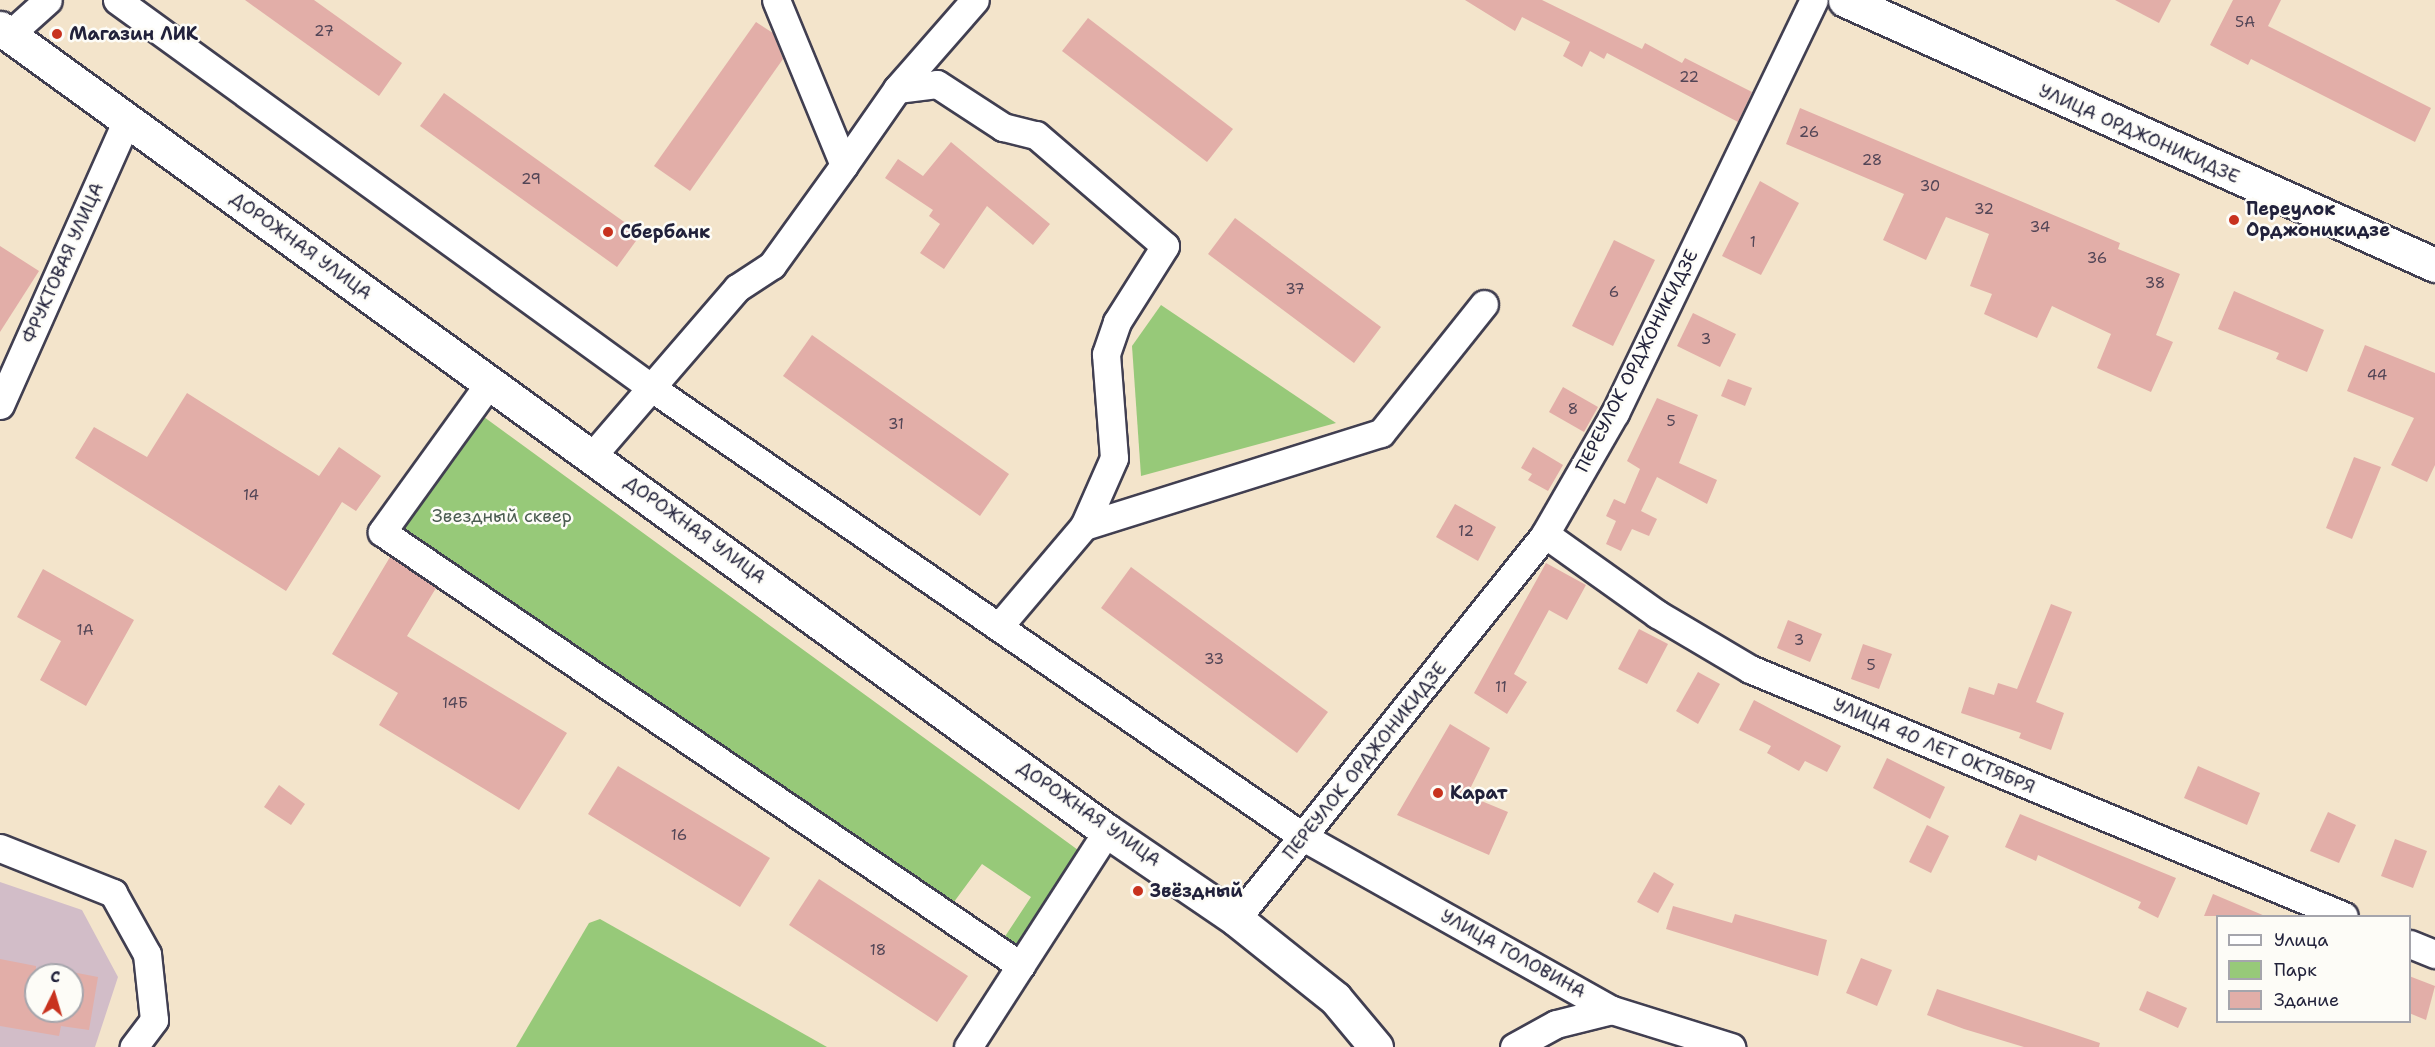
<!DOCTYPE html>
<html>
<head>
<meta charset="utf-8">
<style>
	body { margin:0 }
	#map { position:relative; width:2435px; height:1047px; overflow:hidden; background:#f3e4cb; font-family:"Shantell Sans",sans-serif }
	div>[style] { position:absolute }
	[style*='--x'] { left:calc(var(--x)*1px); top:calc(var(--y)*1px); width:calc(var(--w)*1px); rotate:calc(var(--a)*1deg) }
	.industrial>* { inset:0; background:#d2bdc8 }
	.green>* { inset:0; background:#97c979 }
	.building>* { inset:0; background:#e2aea8 }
	.roads { filter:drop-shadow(2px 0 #413f51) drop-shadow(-2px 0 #413f51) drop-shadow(0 2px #413f51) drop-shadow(0 -2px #413f51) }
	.minor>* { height:27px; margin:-13.5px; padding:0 13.5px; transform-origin:13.5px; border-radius:13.5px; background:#fff }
	.major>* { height:33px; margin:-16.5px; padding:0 16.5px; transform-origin:16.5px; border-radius:16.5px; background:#fff }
	.dots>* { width:16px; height:16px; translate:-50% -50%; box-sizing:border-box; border:3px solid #fdfcf7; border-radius:50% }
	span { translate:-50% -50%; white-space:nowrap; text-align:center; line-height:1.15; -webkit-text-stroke:5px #fdfcf7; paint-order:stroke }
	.number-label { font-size:15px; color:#524556 }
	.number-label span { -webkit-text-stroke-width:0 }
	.poi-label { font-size:18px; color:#22223b; font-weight:700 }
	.left { translate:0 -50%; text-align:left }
	.street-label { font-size:18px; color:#22223b }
	.park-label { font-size:18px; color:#4b5c51 }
	.legend { position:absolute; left:2216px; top:915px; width:195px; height:108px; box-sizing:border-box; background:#fdfcf7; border:2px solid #a5a5ac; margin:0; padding:8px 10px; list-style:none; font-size:18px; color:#22223b }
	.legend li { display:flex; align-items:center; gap:12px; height:30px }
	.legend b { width:30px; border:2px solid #a5a5ac }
	.north { position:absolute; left:24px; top:963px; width:60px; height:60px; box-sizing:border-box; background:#fdfcf7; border:2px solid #a5a5ac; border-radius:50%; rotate:5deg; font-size:16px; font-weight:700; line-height:24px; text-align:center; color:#22223b }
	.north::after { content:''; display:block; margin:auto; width:21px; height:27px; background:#c8321e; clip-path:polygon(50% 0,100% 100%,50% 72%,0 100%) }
</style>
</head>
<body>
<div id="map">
	<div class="industrial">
		<div style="clip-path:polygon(evenodd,0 882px,82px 910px,118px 977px,95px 1047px,0 1047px,0 882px,36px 975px,72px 975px,72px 1011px,36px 1011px,36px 975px)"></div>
	</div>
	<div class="green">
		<div style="clip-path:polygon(1161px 305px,1336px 423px,1141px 476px,1132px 346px)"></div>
		<div style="clip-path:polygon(484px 417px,1078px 850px,1016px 946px,1004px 938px,1031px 897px,982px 864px,948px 910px,399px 530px)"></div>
		<div style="clip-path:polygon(600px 919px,827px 1047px,516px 1047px,589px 923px)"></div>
	</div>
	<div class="building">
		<div style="clip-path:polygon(245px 0,314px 0,402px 63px,379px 96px)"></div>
		<div style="clip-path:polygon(1465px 0,1542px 0,1642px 49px,1645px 43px,1682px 63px,1685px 58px,1752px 92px,1738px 122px,1607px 53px,1604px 59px,1590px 51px,1582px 67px,1563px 56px,1570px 42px,1522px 17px,1515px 31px)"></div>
		<div style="clip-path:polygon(2115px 0,2171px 0,2159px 23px)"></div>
		<div style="clip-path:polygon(2233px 0,2281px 0,2268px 26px,2431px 108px,2415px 142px,2251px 59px,2248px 65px,2210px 45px)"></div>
		<div style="clip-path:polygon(1088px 18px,1233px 129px,1207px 162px,1062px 51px)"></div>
		<div style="clip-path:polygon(756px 22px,773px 33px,783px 59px,690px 191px,654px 166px)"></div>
		<div style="clip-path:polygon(444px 93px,641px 234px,617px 267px,420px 126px)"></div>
		<div style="clip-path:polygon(1800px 108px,2120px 243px,2118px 249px,2180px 274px,2156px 335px,2173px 342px,2151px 392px,2097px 368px,2111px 334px,2052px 306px,2037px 338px,1984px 314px,1992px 294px,1970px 286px,1989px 234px,1946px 217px,1926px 260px,1883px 240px,1904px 194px,1786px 144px)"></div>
		<div style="clip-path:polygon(951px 142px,1050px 224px,1033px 245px,987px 206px,944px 269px,920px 253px,940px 224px,929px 216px,933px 210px,885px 178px,898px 159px,923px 176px)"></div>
		<div style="clip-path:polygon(1760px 181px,1799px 203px,1761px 275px,1722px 256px)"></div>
		<div style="clip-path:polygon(1235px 218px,1381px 327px,1354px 363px,1208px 254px)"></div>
		<div style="clip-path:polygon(1614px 240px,1655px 260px,1613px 346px,1572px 326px)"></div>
		<div style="clip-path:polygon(0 246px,39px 271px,0 332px)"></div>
		<div style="clip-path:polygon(2234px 291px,2324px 330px,2307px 372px,2276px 359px,2279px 353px,2218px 329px)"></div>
		<div style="clip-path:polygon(1693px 313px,1736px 334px,1720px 367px,1677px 346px)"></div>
		<div style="clip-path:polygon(812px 335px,1009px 474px,980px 516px,783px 376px)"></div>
		<div style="clip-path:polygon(2365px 345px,2435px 373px,2435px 465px,2427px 482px,2391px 465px,2414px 418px,2347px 391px)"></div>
		<div style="clip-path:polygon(1728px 379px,1752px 388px,1745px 406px,1721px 396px)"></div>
		<div style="clip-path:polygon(1563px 387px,1598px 407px,1584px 432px,1549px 412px)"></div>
		<div style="clip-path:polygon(187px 393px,319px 476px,339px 447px,381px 476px,356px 511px,342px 502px,286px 591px,75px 458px,94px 427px,147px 457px)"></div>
		<div style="clip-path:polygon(1657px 398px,1698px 415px,1679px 463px,1717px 480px,1707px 504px,1657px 477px,1641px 511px,1657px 519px,1649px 536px,1632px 529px,1621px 551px,1606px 544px,1616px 521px,1606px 516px,1614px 499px,1625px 504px,1640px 469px,1627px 461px)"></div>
		<div style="clip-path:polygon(1533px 447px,1563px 465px,1548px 491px,1528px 480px,1532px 474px,1521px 468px)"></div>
		<div style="clip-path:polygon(2354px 457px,2381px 467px,2352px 539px,2326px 528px)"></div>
		<div style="clip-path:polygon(1455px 504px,1496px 527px,1478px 561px,1436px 537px)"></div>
		<div style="clip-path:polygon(390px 557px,436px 588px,407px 636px,567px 733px,519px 810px,379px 725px,398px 693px,332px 654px)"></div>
		<div style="clip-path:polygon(1546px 563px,1586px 585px,1567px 620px,1549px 610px,1514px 674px,1527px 682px,1507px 714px,1474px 693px)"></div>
		<div style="clip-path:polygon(1131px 567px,1328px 712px,1297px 753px,1101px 608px)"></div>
		<div style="clip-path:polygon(43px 569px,134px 620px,86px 706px,40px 680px,61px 641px,17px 617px)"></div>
		<div style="clip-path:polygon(2051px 604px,2072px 612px,2036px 702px,2064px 713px,2051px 750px,2019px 738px,2021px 733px,1961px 713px,1969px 687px,1994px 695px,1998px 683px,2017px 689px)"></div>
		<div style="clip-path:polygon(1788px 620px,1822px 634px,1810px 662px,1777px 648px)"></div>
		<div style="clip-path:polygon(1639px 629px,1668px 644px,1647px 684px,1618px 669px)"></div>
		<div style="clip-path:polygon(1863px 644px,1892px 654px,1879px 689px,1851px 679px)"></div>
		<div style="clip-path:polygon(1698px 672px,1720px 684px,1698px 724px,1676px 711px)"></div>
		<div style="clip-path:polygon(1754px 700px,1841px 746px,1827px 772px,1805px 761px,1799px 771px,1767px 753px,1771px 746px,1739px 730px)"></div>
		<div style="clip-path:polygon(1450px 724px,1490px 748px,1467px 795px,1508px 812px,1489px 855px,1397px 815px)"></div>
		<div style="clip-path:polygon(1887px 758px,1945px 787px,1930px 819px,1873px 788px)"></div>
		<div style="clip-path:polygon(618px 766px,770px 858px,740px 907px,588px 814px)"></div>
		<div style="clip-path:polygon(2198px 766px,2260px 793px,2247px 825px,2184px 798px)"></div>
		<div style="clip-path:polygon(279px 785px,305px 804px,291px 825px,264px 807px)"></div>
		<div style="clip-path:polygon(2328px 812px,2356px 825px,2339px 863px,2310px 851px)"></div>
		<div style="clip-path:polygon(2020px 814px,2176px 878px,2158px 918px,2138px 908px,2141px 902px,2038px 855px,2036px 861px,2005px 847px)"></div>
		<div style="clip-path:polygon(1927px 825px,1949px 836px,1931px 873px,1909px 862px)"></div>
		<div style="clip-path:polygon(2395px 839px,2427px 851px,2413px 888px,2381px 876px)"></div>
		<div style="clip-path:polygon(1654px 872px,1674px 884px,1658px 913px,1637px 902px)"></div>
		<div style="clip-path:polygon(819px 879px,968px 976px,937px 1022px,789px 925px)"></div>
		<div style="clip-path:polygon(2213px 894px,2265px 916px,2204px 916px)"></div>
		<div style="clip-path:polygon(1673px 906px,1732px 923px,1735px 914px,1827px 940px,1818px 976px,1666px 929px)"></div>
		<div style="clip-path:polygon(1861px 958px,1892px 970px,1877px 1006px,1846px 993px)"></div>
		<div style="clip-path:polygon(0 959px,36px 966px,36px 1011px,72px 1011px,72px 972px,98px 977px,89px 1030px,61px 1026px,59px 1036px,0 1026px)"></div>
		<div style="clip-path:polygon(2409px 976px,2435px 986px,2426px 1020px,2409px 1013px)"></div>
		<div style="clip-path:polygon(1937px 989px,2100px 1043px,2099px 1047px,2024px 1047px,1964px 1029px,1927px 1015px)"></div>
		<div style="clip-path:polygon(2147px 991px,2187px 1008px,2178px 1028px,2139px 1010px)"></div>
	</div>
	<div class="roads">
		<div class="minor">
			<div style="--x:117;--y:0;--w:657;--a:35.96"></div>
			<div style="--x:649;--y:386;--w:797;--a:34.57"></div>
			<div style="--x:1305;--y:838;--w:352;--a:29.3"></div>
			<div style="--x:1612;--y:1010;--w:125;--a:17.3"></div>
			<div style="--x:9;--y:35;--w:52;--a:-41.9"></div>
			<div style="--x:897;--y:89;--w:118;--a:-48.8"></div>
			<div style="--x:844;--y:165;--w:93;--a:-55.1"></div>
			<div style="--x:897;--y:89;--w:40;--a:-7.1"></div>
			<div style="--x:937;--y:84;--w:79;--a:33.1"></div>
			<div style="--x:1003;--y:127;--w:34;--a:14"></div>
			<div style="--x:1036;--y:135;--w:170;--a:40.7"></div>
			<div style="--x:1165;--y:246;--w:90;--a:122.3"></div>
			<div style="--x:1117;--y:322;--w:34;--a:109"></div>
			<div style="--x:1106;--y:354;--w:104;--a:85.6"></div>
			<div style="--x:1114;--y:458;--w:74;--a:113.8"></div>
			<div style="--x:1084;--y:526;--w:130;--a:130.3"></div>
			<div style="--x:490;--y:382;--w:185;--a:125.8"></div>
			<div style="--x:382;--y:532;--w:772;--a:34.18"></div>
			<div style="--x:0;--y:405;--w:312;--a:-66"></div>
			<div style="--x:592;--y:456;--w:222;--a:-49.2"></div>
			<div style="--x:737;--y:288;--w:42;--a:-33.3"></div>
			<div style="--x:772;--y:265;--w:123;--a:-54.2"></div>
			<div style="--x:844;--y:165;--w:178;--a:-112.4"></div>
			<div style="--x:1084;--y:526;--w:311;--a:-17.4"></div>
			<div style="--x:1381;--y:433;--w:165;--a:-51.4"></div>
			<div style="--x:1545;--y:534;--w:138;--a:35.5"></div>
			<div style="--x:1657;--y:614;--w:108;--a:30.6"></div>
			<div style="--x:1750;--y:669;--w:643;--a:22.58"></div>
			<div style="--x:0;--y:848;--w:122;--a:21.7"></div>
			<div style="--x:113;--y:893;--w:70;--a:60.9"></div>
			<div style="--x:147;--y:954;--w:66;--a:83.9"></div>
			<div style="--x:154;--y:1020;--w:34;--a:127"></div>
			<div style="--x:1236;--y:919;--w:494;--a:-51.2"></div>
			<div style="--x:1545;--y:534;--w:140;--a:-60"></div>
			<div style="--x:1615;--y:413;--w:458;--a:-64.3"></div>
			<div style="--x:2410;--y:944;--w:27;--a:22"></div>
			<div style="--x:968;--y:1047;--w:257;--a:-57.2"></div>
			<div style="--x:1514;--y:1047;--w:48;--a:-28.7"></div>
			<div style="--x:1556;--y:1024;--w:58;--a:-14"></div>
		</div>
		<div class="major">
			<div style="--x:1845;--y:0;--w:647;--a:24.19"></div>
			<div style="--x:0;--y:28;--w:1368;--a:35.96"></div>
			<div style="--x:1107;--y:831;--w:156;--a:34.3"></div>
			<div style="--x:1236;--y:919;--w:127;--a:38.6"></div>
			<div style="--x:1335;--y:998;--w:64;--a:50.1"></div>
		</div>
	</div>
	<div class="dots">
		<div style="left:57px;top:34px;background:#c8321e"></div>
		<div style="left:2234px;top:220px;background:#c8321e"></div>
		<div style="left:608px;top:232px;background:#c8321e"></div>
		<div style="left:1438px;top:793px;background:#c8321e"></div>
		<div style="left:1138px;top:891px;background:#c8321e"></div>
	</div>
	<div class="number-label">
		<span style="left:2245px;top:23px">5А</span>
		<span style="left:324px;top:32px">27</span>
		<span style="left:1689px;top:78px">22</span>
		<span style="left:1809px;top:133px">26</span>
		<span style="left:1872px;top:161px">28</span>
		<span style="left:531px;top:180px">29</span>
		<span style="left:1930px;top:187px">30</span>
		<span style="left:1984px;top:210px">32</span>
		<span style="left:2040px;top:228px">34</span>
		<span style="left:1753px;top:243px">1</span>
		<span style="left:2097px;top:259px">36</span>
		<span style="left:2155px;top:284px">38</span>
		<span style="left:1295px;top:290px">37</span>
		<span style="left:1614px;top:293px">6</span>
		<span style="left:1706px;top:340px">3</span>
		<span style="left:2377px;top:376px">44</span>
		<span style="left:1573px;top:410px">8</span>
		<span style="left:1671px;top:422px">5</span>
		<span style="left:896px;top:425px">31</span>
		<span style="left:251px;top:496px">14</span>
		<span style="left:1466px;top:532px">12</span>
		<span style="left:85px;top:631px">1А</span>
		<span style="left:1799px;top:641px">3</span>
		<span style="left:1214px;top:660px">33</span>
		<span style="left:1871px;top:666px">5</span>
		<span style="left:1501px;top:688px">11</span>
		<span style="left:455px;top:704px">14Б</span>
		<span style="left:679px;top:836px">16</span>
		<span style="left:878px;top:951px">18</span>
	</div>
	<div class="poi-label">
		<span class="left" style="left:69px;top:34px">Магазин ЛИК</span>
		<span class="left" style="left:2246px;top:220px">Переулок<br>Орджоникидзе</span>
		<span class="left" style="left:620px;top:232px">Сбербанк</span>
		<span class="left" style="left:1450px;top:793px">Карат</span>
		<span class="left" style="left:1150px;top:891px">Звёздный</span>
	</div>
	<div class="street-label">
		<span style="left:2139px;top:134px;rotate:24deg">УЛИЦА ОРДЖОНИКИДЗЕ</span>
		<span style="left:301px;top:246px;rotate:36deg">ДОРОЖНАЯ УЛИЦА</span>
		<span style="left:63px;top:263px;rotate:-66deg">ФРУКТОВАЯ УЛИЦА</span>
		<span style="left:1637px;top:361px;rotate:-63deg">ПЕРЕУЛОК ОРДЖОНИКИДЗЕ</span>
		<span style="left:695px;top:530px;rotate:36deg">ДОРОЖНАЯ УЛИЦА</span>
		<span style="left:1934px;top:746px;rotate:23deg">УЛИЦА 40 ЛЕТ ОКТЯБРЯ</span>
		<span style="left:1365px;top:761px;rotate:-51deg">ПЕРЕУЛОК ОРДЖОНИКИДЗЕ</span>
		<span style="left:1089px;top:814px;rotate:35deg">ДОРОЖНАЯ УЛИЦА</span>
		<span style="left:1513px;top:954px;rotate:29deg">УЛИЦА ГОЛОВИНА</span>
	</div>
	<div class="park-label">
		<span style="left:502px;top:516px">Звездный сквер</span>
	</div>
	<ul class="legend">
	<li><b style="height:8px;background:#fff"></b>Улица</li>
	<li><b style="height:16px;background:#97c979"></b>Парк</li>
	<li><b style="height:16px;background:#e2aea8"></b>Здание</li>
	</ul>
	<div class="north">С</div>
</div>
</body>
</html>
